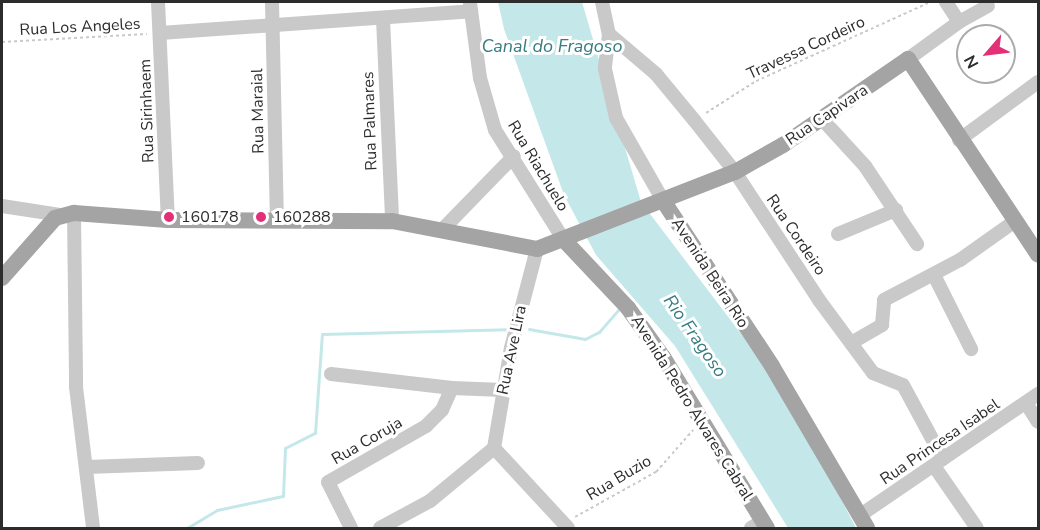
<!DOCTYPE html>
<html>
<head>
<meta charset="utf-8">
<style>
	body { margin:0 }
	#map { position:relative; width:1040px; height:530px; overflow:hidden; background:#fff; font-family:"Nunito Sans",sans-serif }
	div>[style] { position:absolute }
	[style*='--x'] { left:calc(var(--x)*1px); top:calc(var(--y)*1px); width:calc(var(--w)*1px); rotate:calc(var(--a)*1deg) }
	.water>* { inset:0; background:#c4e8ea }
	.stream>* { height:3px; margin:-1.5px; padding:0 1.5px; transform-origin:1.5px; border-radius:1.5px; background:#c4e8ea }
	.path>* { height:1.5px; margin-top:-0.75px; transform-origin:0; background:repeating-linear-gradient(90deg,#c9c9c9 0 3px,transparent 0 6px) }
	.minor>* { height:14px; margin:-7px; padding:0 7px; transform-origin:7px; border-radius:7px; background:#c9c9c9 }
	.major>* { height:16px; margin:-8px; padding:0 8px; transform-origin:8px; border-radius:8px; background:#a4a4a4 }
	.dots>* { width:16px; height:16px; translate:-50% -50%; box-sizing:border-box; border:3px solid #fff; border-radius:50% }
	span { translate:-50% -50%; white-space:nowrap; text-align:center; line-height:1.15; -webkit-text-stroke:6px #fff; paint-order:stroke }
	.street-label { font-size:16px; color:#2c2c2c }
	.poi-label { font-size:16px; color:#2c2c2c }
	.left { translate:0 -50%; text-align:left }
	.water-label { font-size:18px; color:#377c80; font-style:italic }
	.frame { position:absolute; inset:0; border:3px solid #2c2c2c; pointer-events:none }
	.north { position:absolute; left:956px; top:24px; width:60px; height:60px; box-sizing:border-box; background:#fff; border:2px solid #ababab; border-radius:50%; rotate:242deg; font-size:16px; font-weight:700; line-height:24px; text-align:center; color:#2c2c2c }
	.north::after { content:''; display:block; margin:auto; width:21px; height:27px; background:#e32e78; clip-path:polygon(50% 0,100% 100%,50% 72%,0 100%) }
</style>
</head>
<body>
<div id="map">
	<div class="water">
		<div style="clip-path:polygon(498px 2px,582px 2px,641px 202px,786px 393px,856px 528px,788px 528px,675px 346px,596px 255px,564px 195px,504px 29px)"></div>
	</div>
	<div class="stream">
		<div style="--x:529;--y:329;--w:57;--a:10.1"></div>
		<div style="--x:585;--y:339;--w:16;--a:-27"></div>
		<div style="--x:599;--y:332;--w:29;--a:-49"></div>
		<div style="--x:187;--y:528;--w:35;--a:-31"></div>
		<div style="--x:217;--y:510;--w:67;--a:-12"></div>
		<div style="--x:283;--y:496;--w:48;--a:-87.6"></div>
		<div style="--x:285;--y:448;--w:34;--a:-27"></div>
		<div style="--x:315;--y:433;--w:99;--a:-86"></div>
		<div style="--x:322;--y:334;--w:185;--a:-1.5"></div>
	</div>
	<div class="path">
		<div style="--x:2;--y:42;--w:145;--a:-3.2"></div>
		<div style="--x:706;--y:113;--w:59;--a:-32.6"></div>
		<div style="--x:756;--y:81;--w:191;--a:-24.4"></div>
		<div style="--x:575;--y:517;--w:93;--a:-29.1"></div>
		<div style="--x:656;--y:472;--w:56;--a:-48.6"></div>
	</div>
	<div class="minor">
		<div style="--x:158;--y:2;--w:218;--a:87.4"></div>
		<div style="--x:272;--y:2;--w:218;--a:88.7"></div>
		<div style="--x:602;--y:2;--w:33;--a:78"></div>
		<div style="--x:609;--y:34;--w:35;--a:97"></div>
		<div style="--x:605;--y:69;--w:50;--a:77.3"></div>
		<div style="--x:616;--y:118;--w:97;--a:60.3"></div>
		<div style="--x:470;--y:3;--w:76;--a:82.4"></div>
		<div style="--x:480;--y:78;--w:54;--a:73.9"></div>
		<div style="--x:495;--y:130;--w:128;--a:58"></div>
		<div style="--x:383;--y:19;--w:202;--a:87.4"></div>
		<div style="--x:959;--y:22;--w:33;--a:-29"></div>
		<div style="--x:160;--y:33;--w:312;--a:-4"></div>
		<div style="--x:609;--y:34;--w:62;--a:40.4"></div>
		<div style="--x:656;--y:74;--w:60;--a:50.4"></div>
		<div style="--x:694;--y:120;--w:66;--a:51.7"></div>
		<div style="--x:735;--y:172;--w:153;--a:56.7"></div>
		<div style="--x:819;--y:300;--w:91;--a:53.5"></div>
		<div style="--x:873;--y:373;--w:32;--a:22"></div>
		<div style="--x:903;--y:385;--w:84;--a:61.6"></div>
		<div style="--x:908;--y:59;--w:63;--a:-36"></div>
		<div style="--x:959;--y:22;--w:24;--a:-123"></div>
		<div style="--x:822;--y:119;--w:64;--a:47.5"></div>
		<div style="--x:865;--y:166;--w:94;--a:56.3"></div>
		<div style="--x:959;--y:140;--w:98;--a:-36.3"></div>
		<div style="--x:2;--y:206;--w:60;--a:8.7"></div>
		<div style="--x:74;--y:213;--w:174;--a:89.3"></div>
		<div style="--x:76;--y:387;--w:142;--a:83.1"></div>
		<div style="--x:442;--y:230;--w:103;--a:-45.8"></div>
		<div style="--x:838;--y:234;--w:63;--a:-22.5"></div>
		<div style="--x:934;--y:275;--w:83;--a:63.4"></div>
		<div style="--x:851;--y:343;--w:36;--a:-30"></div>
		<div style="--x:882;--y:325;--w:25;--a:-85"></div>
		<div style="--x:884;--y:300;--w:86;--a:-27.8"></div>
		<div style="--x:960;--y:260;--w:67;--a:-35.3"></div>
		<div style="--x:331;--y:374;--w:122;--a:6.6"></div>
		<div style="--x:452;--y:388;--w:51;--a:2.2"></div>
		<div style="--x:1026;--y:403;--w:22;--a:58"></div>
		<div style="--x:494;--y:448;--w:109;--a:47.2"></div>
		<div style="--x:934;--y:466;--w:75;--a:55.3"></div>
		<div style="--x:87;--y:467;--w:111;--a:-2.1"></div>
		<div style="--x:859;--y:516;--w:217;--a:-34.3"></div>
		<div style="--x:351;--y:528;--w:51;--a:-116.6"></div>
		<div style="--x:328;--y:482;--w:113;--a:-29.7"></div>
		<div style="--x:426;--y:426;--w:23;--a:-45"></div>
		<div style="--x:442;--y:410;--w:24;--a:-66"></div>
		<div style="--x:380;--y:528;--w:57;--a:-28.4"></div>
		<div style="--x:430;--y:501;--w:83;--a:-39.6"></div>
		<div style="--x:494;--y:448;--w:101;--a:-80.4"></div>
		<div style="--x:511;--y:348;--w:102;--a:-75.3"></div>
		<div style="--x:751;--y:528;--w:13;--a:-32"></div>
	</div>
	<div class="major">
		<div style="--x:664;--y:202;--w:196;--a:56.6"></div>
		<div style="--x:772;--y:366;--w:188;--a:59.6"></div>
		<div style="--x:563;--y:239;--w:95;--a:46.7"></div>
		<div style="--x:628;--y:308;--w:60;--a:54.5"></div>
		<div style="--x:663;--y:357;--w:200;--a:58.7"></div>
		<div style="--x:2;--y:278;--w:80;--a:-48.5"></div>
		<div style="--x:55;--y:218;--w:20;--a:-15"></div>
		<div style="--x:74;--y:213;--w:94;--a:4.3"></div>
		<div style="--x:168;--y:220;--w:224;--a:0.3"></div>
		<div style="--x:392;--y:221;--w:148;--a:10.9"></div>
		<div style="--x:537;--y:249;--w:212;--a:-21.3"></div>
		<div style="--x:735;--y:172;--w:55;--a:-29.4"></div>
		<div style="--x:783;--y:145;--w:152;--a:-34.5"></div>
		<div style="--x:908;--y:59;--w:235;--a:56.4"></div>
	</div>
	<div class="dots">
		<div style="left:169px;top:217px;background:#e32e78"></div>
		<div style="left:261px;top:217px;background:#e32e78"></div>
	</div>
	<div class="street-label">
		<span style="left:80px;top:27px;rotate:-3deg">Rua Los Angeles</span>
		<span style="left:806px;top:48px;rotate:-25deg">Travessa Cordeiro</span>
		<span style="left:147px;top:111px;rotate:-92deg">Rua Sirinhaem</span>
		<span style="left:258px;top:111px;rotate:-91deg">Rua Maraial</span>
		<span style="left:827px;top:115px;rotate:-34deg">Rua Capivara</span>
		<span style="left:370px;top:121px;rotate:-92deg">Rua Palmares</span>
		<span style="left:538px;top:166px;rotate:59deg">Rua Riachuelo</span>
		<span style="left:796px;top:235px;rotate:56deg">Rua Cordeiro</span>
		<span style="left:710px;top:273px;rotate:57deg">Avenida Beira Rio</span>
		<span style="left:512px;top:350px;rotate:-78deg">Rua Ave Lira</span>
		<span style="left:692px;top:408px;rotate:58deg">Avenida Pedro Alvares Cabral</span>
		<span style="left:367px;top:441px;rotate:-30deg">Rua Coruja</span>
		<span style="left:940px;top:442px;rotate:-34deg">Rua Princesa Isabel</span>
		<span style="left:619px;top:478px;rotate:-31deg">Rua Buzio</span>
	</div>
	<div class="poi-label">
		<span class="left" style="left:181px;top:217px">160178</span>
		<span class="left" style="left:273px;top:217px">160288</span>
	</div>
	<div class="water-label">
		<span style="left:552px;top:46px">Canal do Fragoso</span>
		<span style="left:695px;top:336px;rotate:55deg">Rio Fragoso</span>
	</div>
	<div class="frame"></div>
	<div class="north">N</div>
</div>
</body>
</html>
